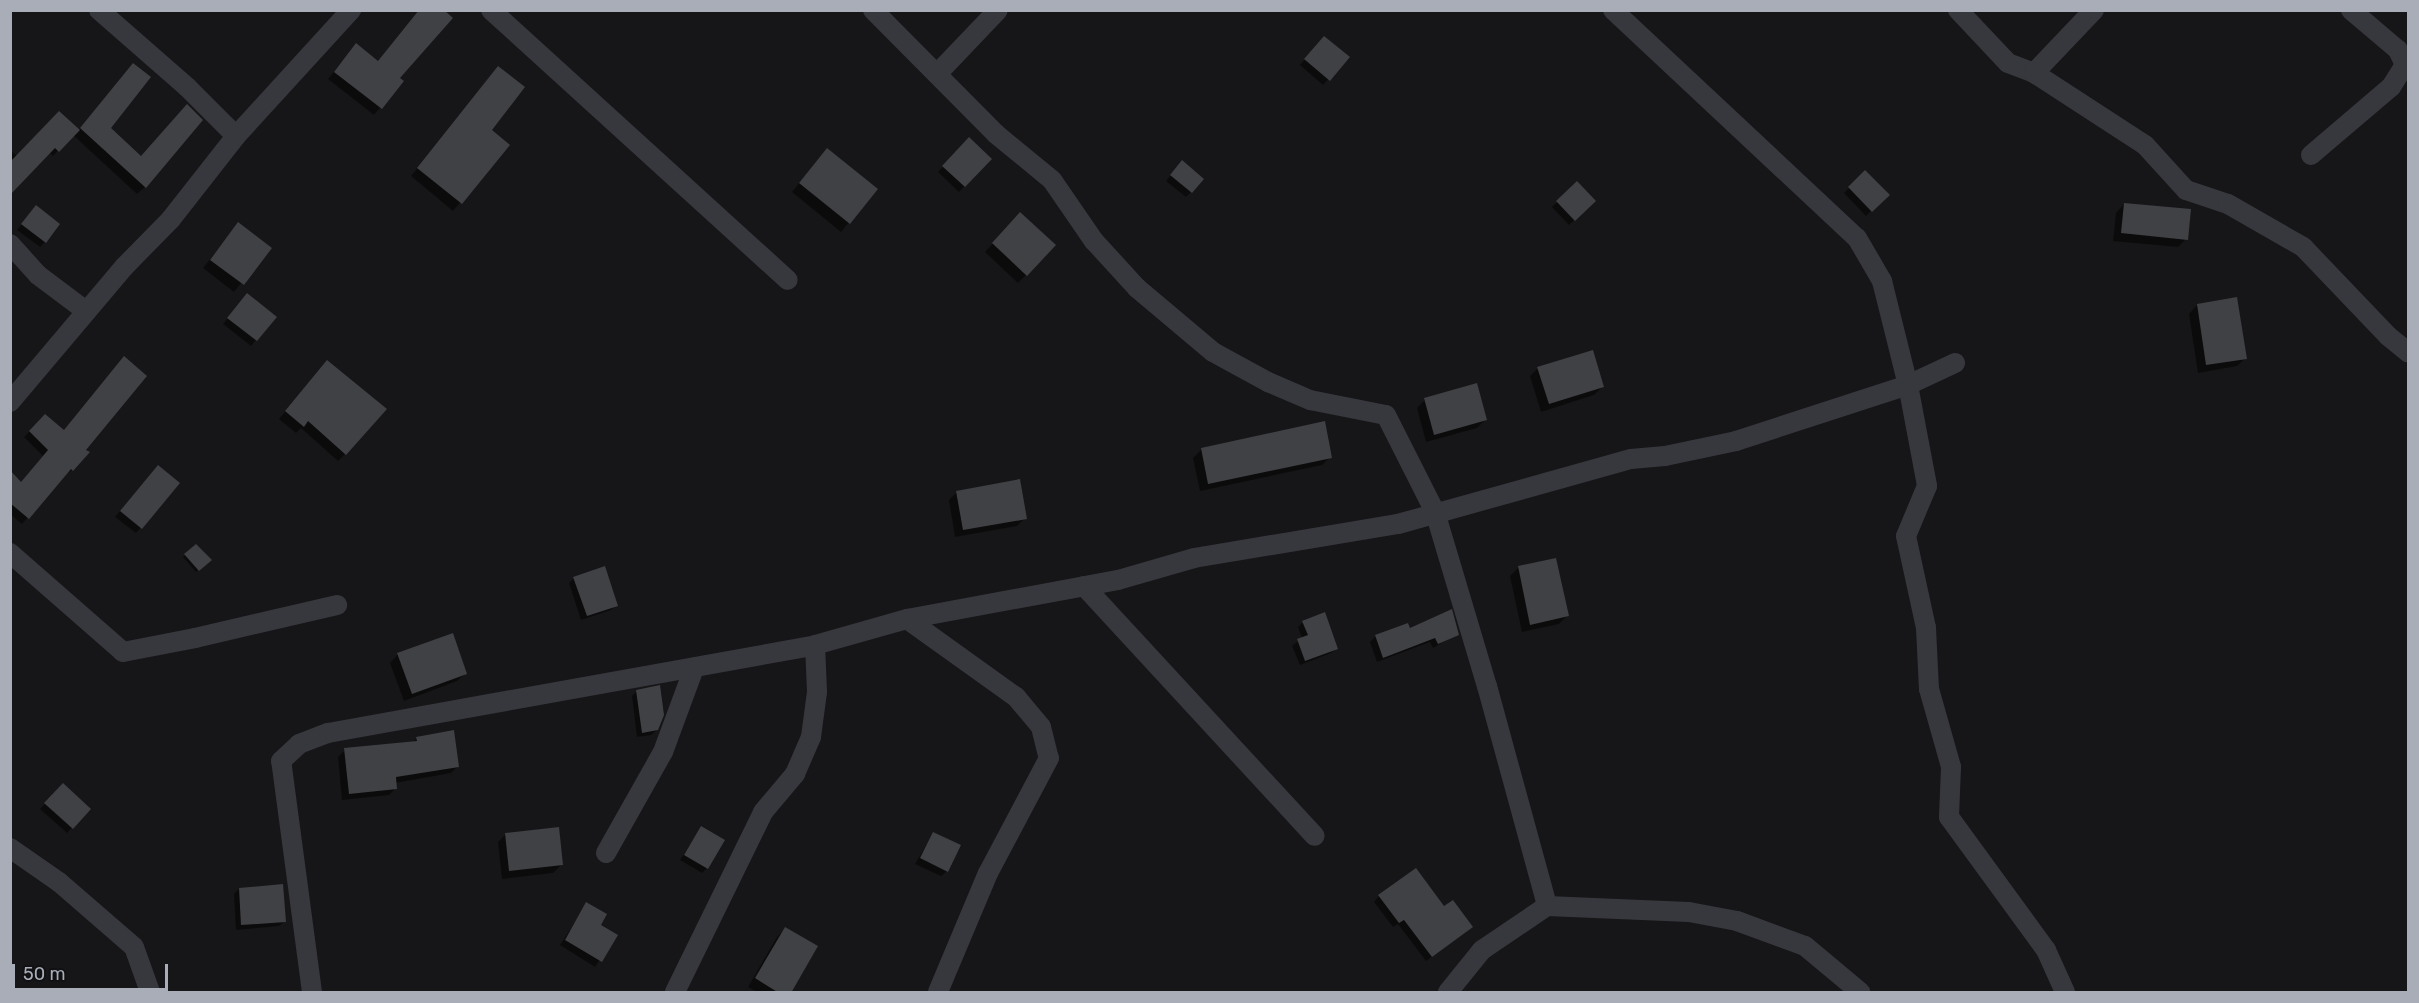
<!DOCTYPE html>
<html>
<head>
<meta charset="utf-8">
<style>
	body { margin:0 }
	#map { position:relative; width:2419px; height:1003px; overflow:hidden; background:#161618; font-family:Rubik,sans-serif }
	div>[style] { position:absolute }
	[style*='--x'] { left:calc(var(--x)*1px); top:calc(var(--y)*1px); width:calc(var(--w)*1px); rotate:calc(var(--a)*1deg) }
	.shadow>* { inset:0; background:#0007 }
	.building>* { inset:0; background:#404145 }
	.minor>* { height:20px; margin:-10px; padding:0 10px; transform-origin:10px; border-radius:10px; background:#37383d }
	span { translate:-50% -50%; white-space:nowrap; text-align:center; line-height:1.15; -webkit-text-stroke:4.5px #111113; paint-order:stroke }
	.frame { position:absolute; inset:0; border:12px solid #a8adb8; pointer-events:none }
	.scale { position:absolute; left:12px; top:964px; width:156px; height:27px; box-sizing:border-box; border:3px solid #a8adb8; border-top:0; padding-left:8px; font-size:18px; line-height:21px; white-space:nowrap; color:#a8adb8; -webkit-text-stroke:4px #111113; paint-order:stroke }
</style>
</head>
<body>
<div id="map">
	<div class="shadow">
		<div style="clip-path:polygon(1319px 43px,1348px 57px,1323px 85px,1300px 65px)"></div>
		<div style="clip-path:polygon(356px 45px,402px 81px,374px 115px,328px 79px)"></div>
		<div style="clip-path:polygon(126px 72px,108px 128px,141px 158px,145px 187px,137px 194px,73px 135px,53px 156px,49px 152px,10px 193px,10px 150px,17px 156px,78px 131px)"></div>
		<div style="clip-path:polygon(491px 76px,490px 130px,508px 145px,453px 211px,411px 176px)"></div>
		<div style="clip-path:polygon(969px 139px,990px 159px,959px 192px,938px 172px)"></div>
		<div style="clip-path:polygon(819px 158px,876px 189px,841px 232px,792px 192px)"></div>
		<div style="clip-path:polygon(1177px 168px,1191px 192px,1186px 197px,1166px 181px)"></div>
		<div style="clip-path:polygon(1865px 172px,1888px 195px,1866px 216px,1844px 193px)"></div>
		<div style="clip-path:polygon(1577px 183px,1594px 201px,1569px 225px,1552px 207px)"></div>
		<div style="clip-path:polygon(2124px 204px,2186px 239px,2178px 247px,2113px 241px,2116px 213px)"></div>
		<div style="clip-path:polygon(31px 213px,45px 242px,40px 247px,17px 230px)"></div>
		<div style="clip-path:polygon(1012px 222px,1026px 275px,1018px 283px,985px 252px)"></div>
		<div style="clip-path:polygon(238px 224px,270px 248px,234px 292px,203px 268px)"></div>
		<div style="clip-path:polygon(242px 301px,274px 317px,251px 346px,223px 324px)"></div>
		<div style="clip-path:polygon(2197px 305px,2246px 358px,2237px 366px,2198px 373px,2189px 314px)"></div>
		<div style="clip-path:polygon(1538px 368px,1603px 386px,1594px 395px,1541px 412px,1530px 376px)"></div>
		<div style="clip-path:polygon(320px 369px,345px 454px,338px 461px,301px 428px,296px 433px,279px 419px)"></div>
		<div style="clip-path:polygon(1425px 400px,1485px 420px,1477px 428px,1426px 442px,1417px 408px)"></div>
		<div style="clip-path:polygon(45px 416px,84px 450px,72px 470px,65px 474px,22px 524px,10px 514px,10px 473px,21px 483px,43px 456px,24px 437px)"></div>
		<div style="clip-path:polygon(1202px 449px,1330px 457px,1322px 465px,1200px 491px,1193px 458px)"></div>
		<div style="clip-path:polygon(153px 472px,178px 483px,136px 533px,115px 517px)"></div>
		<div style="clip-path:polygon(957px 492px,1025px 518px,1017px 526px,955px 537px,949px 500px)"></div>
		<div style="clip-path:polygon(196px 546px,210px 560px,196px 572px,183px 557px)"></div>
		<div style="clip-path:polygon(1518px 568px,1567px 616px,1559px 624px,1522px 632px,1510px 576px)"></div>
		<div style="clip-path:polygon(574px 578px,616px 605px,611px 610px,581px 620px,569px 583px)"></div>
		<div style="clip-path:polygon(1303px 622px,1337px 648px,1331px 653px,1300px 665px,1292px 646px,1302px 638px,1298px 627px)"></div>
		<div style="clip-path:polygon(1408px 625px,1409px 630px,1457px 634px,1433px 648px,1430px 642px,1377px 662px,1370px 642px,1375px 637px)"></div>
		<div style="clip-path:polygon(398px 654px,466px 673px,457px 681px,404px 701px,390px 663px)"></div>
		<div style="clip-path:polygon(637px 691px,657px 730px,651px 735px,637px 737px,632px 696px)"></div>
		<div style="clip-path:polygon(417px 738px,458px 766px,451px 773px,395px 783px,396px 788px,389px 795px,342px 800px,338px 757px,345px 750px,412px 743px)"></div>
		<div style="clip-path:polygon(63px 785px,89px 809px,67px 833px,40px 809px)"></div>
		<div style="clip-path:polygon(701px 828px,707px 868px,702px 873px,680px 860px)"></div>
		<div style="clip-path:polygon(506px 834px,561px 865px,553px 873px,502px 879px,498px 842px)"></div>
		<div style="clip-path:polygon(933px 834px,947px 871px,941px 876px,915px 864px)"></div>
		<div style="clip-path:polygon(239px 889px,285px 921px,279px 926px,236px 930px,234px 894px)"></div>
		<div style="clip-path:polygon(1379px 896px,1444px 908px,1466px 932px,1426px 961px,1398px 924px,1393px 927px,1374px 902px)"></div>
		<div style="clip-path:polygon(587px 904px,599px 925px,616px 935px,595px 967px,560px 945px)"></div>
		<div style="clip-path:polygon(785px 929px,789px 992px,757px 992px,748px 987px,777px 937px)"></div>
	</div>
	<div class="building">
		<div style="clip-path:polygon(419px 10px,444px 10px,453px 18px,400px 78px,404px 81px,382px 109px,334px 72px,356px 43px,378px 61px)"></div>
		<div style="clip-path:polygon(1324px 36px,1350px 57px,1330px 81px,1304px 59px)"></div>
		<div style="clip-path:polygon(133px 63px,151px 77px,111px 128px,141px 156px,187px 104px,203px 120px,146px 188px,80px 128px)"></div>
		<div style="clip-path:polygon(498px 66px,525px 87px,492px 130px,510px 145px,462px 204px,417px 168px)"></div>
		<div style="clip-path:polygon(59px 111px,80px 130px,59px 152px,55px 148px,10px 195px,10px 162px)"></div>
		<div style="clip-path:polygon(969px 137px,992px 159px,965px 187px,942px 166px)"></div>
		<div style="clip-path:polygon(827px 148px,878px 189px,850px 224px,799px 183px)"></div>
		<div style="clip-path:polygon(1182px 160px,1204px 179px,1192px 193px,1170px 175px)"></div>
		<div style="clip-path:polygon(1865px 170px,1890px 195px,1872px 212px,1848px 187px)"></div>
		<div style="clip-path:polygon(1577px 181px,1596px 201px,1575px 221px,1556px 201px)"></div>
		<div style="clip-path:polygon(2124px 203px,2191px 209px,2188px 240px,2121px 233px)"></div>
		<div style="clip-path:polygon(36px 205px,60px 224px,46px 243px,21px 224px)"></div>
		<div style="clip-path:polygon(1020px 212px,1056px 245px,1027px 276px,992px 243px)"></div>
		<div style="clip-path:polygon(238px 222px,272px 248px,244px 285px,210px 260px)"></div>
		<div style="clip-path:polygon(247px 293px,277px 317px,257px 341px,227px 318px)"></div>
		<div style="clip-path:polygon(2237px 297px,2247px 359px,2206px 365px,2197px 304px)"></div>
		<div style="clip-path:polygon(1593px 350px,1604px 387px,1549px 404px,1537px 367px)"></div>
		<div style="clip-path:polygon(124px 356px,147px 376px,86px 450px,90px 452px,73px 471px,71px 469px,29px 519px,10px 503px,10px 470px,21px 482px,48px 450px,29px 431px,45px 414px,64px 430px)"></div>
		<div style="clip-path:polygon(327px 360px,387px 409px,346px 455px,308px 421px,304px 427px,285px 411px)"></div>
		<div style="clip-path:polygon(1477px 383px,1487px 420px,1434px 435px,1424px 398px)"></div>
		<div style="clip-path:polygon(1325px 421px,1332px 458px,1208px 484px,1201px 448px)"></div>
		<div style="clip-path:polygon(158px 465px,180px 483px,142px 529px,120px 511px)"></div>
		<div style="clip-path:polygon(1020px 479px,1027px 519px,963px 530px,956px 491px)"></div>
		<div style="clip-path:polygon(196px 544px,212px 560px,199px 571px,184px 554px)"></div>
		<div style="clip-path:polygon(1556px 558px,1569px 616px,1530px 625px,1518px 566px)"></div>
		<div style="clip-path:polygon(605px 566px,618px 606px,587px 616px,573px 577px)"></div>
		<div style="clip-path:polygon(1452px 609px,1459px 635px,1438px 644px,1435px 638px,1383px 658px,1375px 635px,1408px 623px,1410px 628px)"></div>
		<div style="clip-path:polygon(1325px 612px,1338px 649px,1305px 661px,1297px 639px,1308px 635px,1302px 621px)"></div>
		<div style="clip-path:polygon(453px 633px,467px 674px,412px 694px,397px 653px)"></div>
		<div style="clip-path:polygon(660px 685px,664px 715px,658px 730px,642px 733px,636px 690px)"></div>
		<div style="clip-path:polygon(454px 730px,459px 767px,396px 777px,397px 789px,349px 794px,344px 748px,417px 741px,416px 737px)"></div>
		<div style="clip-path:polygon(63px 783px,91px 809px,73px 829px,44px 803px)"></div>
		<div style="clip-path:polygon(701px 826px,725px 840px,708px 869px,684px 855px)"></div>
		<div style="clip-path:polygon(559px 827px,563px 865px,509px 871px,505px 833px)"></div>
		<div style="clip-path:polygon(933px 832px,961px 845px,948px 872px,920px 858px)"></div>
		<div style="clip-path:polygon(1416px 868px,1444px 906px,1453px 900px,1473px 927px,1432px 957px,1404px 920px,1399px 923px,1378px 895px)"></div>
		<div style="clip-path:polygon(283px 884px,286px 922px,241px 925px,239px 888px)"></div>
		<div style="clip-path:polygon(586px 902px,607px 914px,601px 925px,618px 935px,602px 962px,565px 940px)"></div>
		<div style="clip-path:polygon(785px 927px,818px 946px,791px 993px,779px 993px,755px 978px)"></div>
	</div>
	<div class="minor">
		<div style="--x:99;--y:10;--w:117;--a:41.2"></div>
		<div style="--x:187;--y:87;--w:69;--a:45"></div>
		<div style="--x:491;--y:10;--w:401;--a:42.3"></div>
		<div style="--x:873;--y:10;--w:175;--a:45.2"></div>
		<div style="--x:996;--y:134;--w:72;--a:39.4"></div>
		<div style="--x:1052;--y:180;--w:74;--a:55.5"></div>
		<div style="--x:1094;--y:241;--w:64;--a:47.5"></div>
		<div style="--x:1137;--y:288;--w:99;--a:40.1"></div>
		<div style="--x:1213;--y:352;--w:63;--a:28.6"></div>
		<div style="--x:1268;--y:382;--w:46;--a:23.2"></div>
		<div style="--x:1310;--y:400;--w:77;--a:11.2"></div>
		<div style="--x:1386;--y:415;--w:109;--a:63.2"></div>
		<div style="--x:1435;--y:512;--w:182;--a:73.4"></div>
		<div style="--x:1487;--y:686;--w:228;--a:74.7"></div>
		<div style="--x:1613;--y:10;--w:334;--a:43.1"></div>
		<div style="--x:1857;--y:238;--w:50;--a:59.8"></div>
		<div style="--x:1882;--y:281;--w:107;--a:76"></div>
		<div style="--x:1908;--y:385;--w:103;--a:79.3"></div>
		<div style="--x:1927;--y:486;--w:54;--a:112.8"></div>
		<div style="--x:1906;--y:536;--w:94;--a:77.7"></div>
		<div style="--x:1926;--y:628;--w:61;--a:87.2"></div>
		<div style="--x:1929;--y:689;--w:81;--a:74.2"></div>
		<div style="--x:1951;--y:767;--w:50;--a:92.3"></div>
		<div style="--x:1949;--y:817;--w:165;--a:53.9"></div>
		<div style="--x:2046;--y:950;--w:46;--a:65.7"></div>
		<div style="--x:1958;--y:10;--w:73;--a:46.7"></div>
		<div style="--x:2008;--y:63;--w:28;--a:21"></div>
		<div style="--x:2034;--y:73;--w:132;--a:33"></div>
		<div style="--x:2145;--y:145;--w:61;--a:47.7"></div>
		<div style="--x:2186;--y:190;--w:44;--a:18.4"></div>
		<div style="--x:2228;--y:204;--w:86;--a:29.8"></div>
		<div style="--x:2303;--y:247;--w:123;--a:46.3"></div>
		<div style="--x:2388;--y:336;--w:26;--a:39"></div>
		<div style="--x:2034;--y:73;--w:87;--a:-46.4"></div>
		<div style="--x:937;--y:74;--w:88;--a:-46.4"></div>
		<div style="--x:2311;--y:155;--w:105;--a:-40.4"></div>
		<div style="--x:2391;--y:87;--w:26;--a:-58"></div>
		<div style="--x:2405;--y:65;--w:17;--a:-115"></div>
		<div style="--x:2398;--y:50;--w:62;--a:-139.6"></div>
		<div style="--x:10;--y:244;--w:42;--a:47.9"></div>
		<div style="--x:38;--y:275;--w:60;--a:36.9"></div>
		<div style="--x:10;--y:402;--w:177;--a:-49.8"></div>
		<div style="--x:124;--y:267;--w:67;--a:-45.6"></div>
		<div style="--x:171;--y:219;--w:105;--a:-51.9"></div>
		<div style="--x:236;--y:136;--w:171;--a:-47.6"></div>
		<div style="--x:10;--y:553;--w:150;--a:41.2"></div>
		<div style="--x:123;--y:652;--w:73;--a:-11"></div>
		<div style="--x:195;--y:638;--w:146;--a:-13.1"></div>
		<div style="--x:1084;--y:586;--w:340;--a:47.3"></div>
		<div style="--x:907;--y:619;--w:134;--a:35.6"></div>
		<div style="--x:1016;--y:697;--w:39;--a:50"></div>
		<div style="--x:1041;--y:727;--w:32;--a:76"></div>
		<div style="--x:1049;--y:758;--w:130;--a:117.9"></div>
		<div style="--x:988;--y:873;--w:129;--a:112.8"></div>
		<div style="--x:10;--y:848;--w:60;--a:34.8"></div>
		<div style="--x:59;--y:882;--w:99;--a:40.9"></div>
		<div style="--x:134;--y:947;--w:48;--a:70.4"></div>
		<div style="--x:606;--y:853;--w:116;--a:-60.6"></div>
		<div style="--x:663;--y:752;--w:90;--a:-69.7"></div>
		<div style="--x:312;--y:992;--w:233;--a:-97.6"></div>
		<div style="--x:281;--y:761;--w:25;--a:-43"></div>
		<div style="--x:299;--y:744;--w:31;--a:-21"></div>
		<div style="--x:328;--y:733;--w:495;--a:-10.2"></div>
		<div style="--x:815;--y:645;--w:96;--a:-15.8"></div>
		<div style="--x:907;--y:619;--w:215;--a:-10.5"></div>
		<div style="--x:1118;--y:580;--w:79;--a:-16.1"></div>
		<div style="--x:1194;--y:558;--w:207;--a:-9.5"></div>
		<div style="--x:1398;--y:524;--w:242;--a:-15.6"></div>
		<div style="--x:1631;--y:459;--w:34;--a:-5"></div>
		<div style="--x:1665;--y:456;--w:73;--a:-11.9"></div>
		<div style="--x:1736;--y:441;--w:181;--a:-18"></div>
		<div style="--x:1908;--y:385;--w:52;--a:-25.1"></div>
		<div style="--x:675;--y:992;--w:200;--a:-63.9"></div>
		<div style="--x:763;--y:812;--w:50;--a:-49.9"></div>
		<div style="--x:795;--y:774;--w:40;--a:-66.6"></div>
		<div style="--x:811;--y:737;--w:45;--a:-82.4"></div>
		<div style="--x:817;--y:692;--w:47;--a:-92.4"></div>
		<div style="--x:1448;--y:992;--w:54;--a:-51"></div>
		<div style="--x:1482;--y:950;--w:78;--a:-34.1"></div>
		<div style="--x:1547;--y:906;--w:142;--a:2.4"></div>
		<div style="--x:1689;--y:912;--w:49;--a:10.6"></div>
		<div style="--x:1737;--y:921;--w:72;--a:20.2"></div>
		<div style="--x:1805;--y:946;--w:72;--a:39.9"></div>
	</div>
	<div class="frame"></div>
	<div class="scale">50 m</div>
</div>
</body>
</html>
